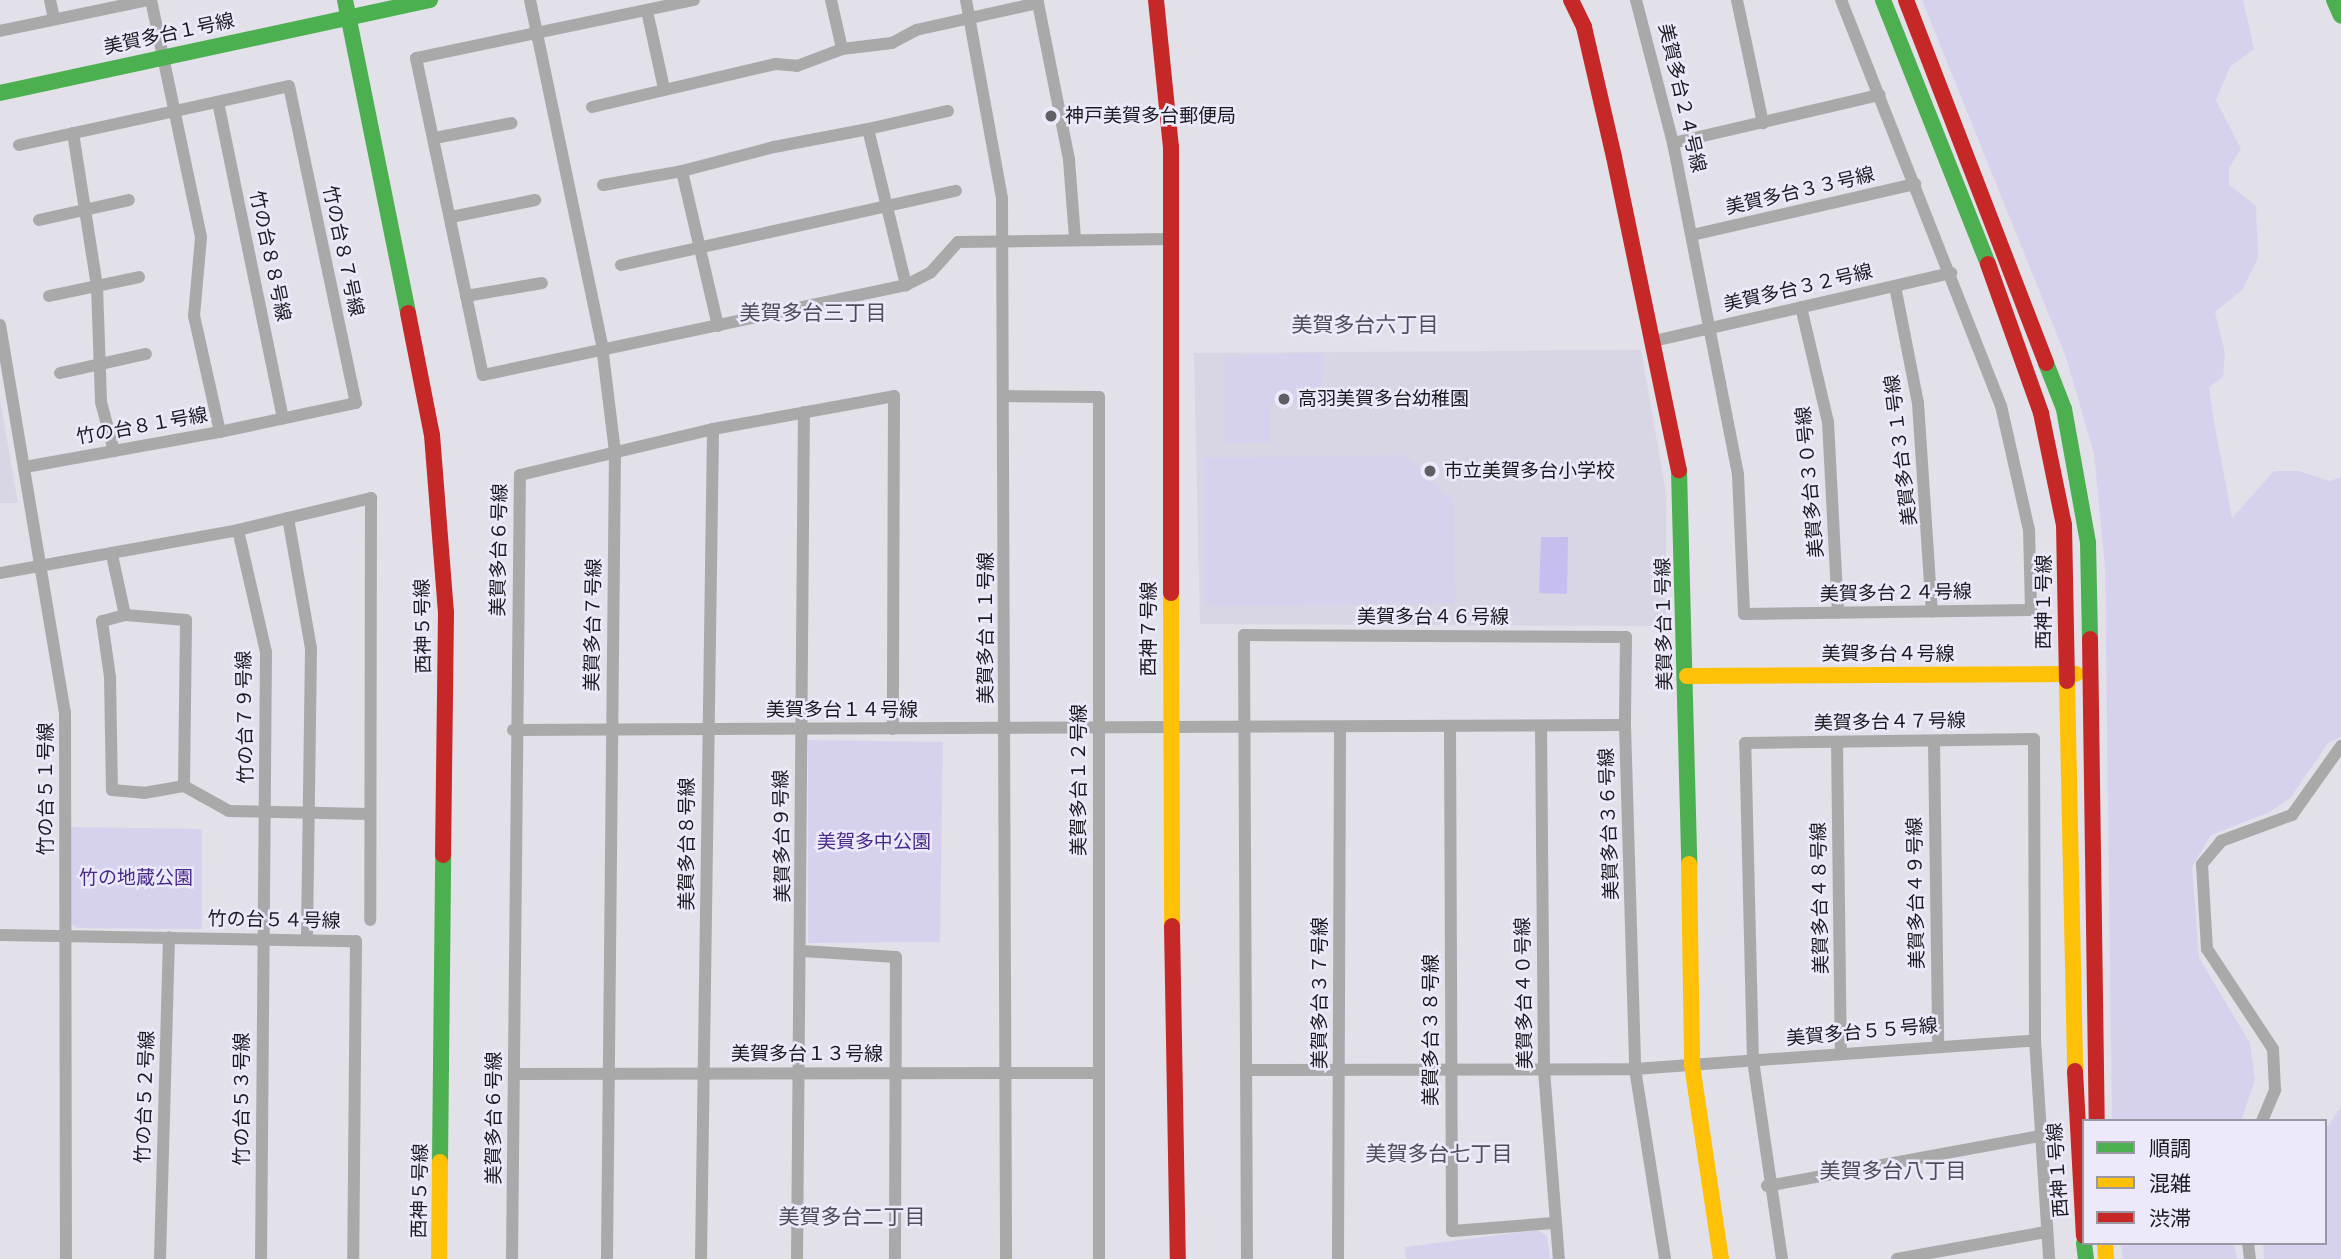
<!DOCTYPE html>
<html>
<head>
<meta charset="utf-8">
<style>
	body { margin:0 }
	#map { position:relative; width:2341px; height:1259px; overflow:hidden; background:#e2e0e8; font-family:"DM Sans","Noto Sans JP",sans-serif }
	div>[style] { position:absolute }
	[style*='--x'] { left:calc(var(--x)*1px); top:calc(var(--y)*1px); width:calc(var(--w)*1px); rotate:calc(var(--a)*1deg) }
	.built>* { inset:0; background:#d8d5e5 }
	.green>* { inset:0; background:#d6d2ee }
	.water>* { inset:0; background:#c7bef0 }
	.street>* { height:12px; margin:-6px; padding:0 6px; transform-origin:6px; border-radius:6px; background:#aaa9aa }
	.fast>* { height:16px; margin:-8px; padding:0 8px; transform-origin:8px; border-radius:8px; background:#4caf50 }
	.slow>* { height:16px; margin:-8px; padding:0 8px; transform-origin:8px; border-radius:8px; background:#ffc107 }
	.jam>* { height:16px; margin:-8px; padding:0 8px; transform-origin:8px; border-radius:8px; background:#c62828 }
	.dots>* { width:19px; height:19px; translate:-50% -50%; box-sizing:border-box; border:4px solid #eceafa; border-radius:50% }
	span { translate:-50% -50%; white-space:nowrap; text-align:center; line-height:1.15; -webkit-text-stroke:5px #eceafa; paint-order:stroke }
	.street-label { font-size:19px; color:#1a1a1f }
	.poi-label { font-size:19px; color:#1a1a1f }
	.left { translate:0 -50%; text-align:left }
	.park-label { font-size:19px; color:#482a8b }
	.neighbourhood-label { font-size:21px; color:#504e5b }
	.legend { position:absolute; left:2082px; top:1119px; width:245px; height:126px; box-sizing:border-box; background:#eceafa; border:2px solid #9897a2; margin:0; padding:9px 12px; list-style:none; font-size:21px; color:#1a1a1f }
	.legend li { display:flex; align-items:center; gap:14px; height:35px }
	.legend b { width:35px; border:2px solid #9897a2 }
</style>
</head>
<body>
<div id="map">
	<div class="built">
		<div style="clip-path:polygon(1641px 350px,1666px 493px,1666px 626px,1200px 624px,1194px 353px)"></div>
		<div style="clip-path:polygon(0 400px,18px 503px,0 503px)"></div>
	</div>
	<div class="green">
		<div style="clip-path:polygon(1922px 0,2243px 0,2254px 49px,2230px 67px,2216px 100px,2241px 149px,2229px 168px,2229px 185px,2256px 206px,2258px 258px,2242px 290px,2215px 312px,2225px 353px,2223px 377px,2209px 387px,2214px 422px,2232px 518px,2274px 471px,2298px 471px,2330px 481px,2341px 477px,2341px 737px,2328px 743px,2291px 797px,2270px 812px,2211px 835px,2192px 867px,2199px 958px,2250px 1043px,2255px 1080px,2241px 1121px,2112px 1121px,2105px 566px,2094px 454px,2066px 357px)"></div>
		<div style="clip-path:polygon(1324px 353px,1321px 403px,1270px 403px,1270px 442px,1224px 443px,1223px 356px)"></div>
		<div style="clip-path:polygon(1405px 455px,1454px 501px,1455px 603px,1205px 606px,1204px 458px)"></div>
		<div style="clip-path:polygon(808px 740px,943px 742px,940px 942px,808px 943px)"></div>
		<div style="clip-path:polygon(70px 827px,202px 829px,202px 929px,77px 928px,71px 923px)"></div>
		<div style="clip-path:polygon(2341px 1107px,2341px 1259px,2264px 1259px,2263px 1243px,2325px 1243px,2325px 1130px)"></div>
		<div style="clip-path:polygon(1537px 1230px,1547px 1236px,1550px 1259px,1406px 1259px,1405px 1247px)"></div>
		<div style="clip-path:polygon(2121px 1243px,2234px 1243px,2237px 1259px,2123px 1259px)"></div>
	</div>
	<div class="water">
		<div style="clip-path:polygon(1541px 537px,1568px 537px,1567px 594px,1539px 593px)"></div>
	</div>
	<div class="street">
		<div style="--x:50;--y:0;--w:19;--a:78"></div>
		<div style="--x:530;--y:0;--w:353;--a:78.2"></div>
		<div style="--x:602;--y:346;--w:107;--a:83"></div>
		<div style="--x:615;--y:452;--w:807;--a:90.57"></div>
		<div style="--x:694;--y:0;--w:284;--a:168.2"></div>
		<div style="--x:416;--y:58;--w:324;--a:78.1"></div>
		<div style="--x:483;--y:375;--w:432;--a:-12"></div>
		<div style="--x:906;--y:285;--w:28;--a:-27"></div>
		<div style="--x:931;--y:272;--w:40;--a:-48"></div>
		<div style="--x:958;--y:242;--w:212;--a:-0.8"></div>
		<div style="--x:831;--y:0;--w:50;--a:77.3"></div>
		<div style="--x:966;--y:0;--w:202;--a:79.7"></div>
		<div style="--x:1002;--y:199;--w:1060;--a:89.78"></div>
		<div style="--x:1636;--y:0;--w:148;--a:75.5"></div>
		<div style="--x:1673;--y:143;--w:338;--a:78.9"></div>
		<div style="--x:1738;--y:475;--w:139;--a:87.5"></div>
		<div style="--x:1744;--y:614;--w:287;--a:-0.8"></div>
		<div style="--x:2031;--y:610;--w:80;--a:-91.4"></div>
		<div style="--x:2029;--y:530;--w:127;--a:-102.7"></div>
		<div style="--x:2001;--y:406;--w:436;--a:-111.5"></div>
		<div style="--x:1737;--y:0;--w:126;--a:78.1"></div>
		<div style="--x:647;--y:11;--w:79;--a:77.6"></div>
		<div style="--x:0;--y:31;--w:152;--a:-11.8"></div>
		<div style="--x:218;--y:102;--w:323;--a:78.4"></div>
		<div style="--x:592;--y:107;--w:189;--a:-13.2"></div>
		<div style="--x:776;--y:64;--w:21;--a:5"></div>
		<div style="--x:797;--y:66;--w:48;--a:-20.7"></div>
		<div style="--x:842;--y:49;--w:50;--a:-6.8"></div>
		<div style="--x:892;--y:43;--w:27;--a:-28"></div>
		<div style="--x:916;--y:30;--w:125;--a:-12.5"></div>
		<div style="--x:1038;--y:3;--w:160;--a:78.8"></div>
		<div style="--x:1069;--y:160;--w:78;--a:85.6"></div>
		<div style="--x:868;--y:129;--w:82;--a:-12.7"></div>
		<div style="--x:73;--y:133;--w:155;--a:81.1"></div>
		<div style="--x:97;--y:286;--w:116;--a:88"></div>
		<div style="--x:101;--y:402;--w:51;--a:75.1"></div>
		<div style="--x:435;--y:138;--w:78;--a:-11"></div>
		<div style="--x:1673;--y:143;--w:212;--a:-13.1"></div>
		<div style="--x:19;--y:145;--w:276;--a:-12.3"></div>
		<div style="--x:289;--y:86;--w:324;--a:78.1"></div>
		<div style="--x:356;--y:403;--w:139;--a:168"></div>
		<div style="--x:603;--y:185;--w:80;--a:-10"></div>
		<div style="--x:451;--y:217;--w:86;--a:-11.4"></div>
		<div style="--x:39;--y:220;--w:92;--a:-12.5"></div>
		<div style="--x:1692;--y:235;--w:229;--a:-12.9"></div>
		<div style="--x:621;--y:265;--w:343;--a:-12.5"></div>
		<div style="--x:1895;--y:286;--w:119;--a:78.9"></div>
		<div style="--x:1918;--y:403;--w:209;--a:86.2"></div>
		<div style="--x:49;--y:296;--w:92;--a:-11.9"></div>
		<div style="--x:466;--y:296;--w:77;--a:-9.7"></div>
		<div style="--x:1801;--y:307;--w:118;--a:76.8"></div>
		<div style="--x:1828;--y:422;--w:191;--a:87"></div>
		<div style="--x:0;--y:325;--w:393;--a:80.5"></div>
		<div style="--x:65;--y:713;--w:546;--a:89.9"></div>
		<div style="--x:718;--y:326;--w:159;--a:-103.1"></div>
		<div style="--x:682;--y:171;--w:95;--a:-14.6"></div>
		<div style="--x:774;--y:147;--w:96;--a:-10.8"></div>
		<div style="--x:868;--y:129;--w:161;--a:76.3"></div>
		<div style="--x:1654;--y:341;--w:305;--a:-12.9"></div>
		<div style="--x:60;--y:373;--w:88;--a:-12.5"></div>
		<div style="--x:1004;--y:396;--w:95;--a:0.6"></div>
		<div style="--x:1099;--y:397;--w:862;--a:90"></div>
		<div style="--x:25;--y:467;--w:198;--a:-10.2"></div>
		<div style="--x:220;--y:432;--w:119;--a:-102.6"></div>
		<div style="--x:194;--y:316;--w:79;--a:-84.9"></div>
		<div style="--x:201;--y:237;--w:242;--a:-101.9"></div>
		<div style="--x:288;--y:518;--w:133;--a:80"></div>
		<div style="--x:311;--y:649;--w:291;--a:90.8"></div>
		<div style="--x:238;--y:530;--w:137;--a:-13.5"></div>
		<div style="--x:371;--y:498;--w:422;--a:90.1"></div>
		<div style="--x:112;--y:555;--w:61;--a:77.8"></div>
		<div style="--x:0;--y:573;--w:242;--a:-10.2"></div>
		<div style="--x:238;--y:530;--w:125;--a:77.1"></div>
		<div style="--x:266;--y:652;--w:607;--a:90.47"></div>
		<div style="--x:1450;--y:726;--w:505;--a:89.77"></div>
		<div style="--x:1452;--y:1231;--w:101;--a:-4.5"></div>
		<div style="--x:1541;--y:726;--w:344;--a:89.5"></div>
		<div style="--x:1544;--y:1070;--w:190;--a:85.5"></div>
		<div style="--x:513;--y:730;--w:1112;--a:-0.26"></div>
		<div style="--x:1625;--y:725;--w:344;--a:88.3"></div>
		<div style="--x:1635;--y:1069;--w:192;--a:81"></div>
		<div style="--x:1934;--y:741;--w:303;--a:89.2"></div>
		<div style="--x:1837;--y:742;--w:311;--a:89.3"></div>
		<div style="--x:184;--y:786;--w:166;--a:-89.3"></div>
		<div style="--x:186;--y:620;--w:61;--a:-175.3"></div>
		<div style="--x:125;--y:615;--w:24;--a:165"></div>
		<div style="--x:102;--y:621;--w:57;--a:81.9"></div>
		<div style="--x:110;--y:677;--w:113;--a:89"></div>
		<div style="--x:112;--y:790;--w:32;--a:5"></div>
		<div style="--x:144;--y:793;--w:41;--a:-9.9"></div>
		<div style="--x:184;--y:786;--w:51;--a:29.1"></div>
		<div style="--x:229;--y:811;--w:140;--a:1.2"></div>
		<div style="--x:0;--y:935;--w:356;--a:1"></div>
		<div style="--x:356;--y:941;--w:318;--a:90.5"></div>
		<div style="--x:803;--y:951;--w:93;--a:3.7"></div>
		<div style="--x:896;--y:957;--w:302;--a:90.2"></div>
		<div style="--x:1246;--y:1070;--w:389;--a:-0.1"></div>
		<div style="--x:1635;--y:1069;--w:401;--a:-4.1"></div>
		<div style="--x:514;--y:1074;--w:584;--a:-0.1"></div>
		<div style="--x:2262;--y:1121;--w:34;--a:-67"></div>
		<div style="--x:2275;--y:1090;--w:41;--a:-92.8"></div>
		<div style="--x:2273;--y:1049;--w:120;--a:-123.4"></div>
		<div style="--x:2207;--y:949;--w:85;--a:-93.4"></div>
		<div style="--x:2202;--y:864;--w:30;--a:-50"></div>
		<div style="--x:2221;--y:841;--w:76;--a:-20.1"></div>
		<div style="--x:2292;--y:815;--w:85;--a:-54.6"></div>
		<div style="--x:1767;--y:1186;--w:277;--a:-10.4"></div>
		<div style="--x:2248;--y:1243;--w:16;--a:83"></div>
		<div style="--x:160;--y:1259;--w:322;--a:-88.4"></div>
		<div style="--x:512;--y:1259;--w:784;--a:-89.42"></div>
		<div style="--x:520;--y:475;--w:198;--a:-13.4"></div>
		<div style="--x:713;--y:429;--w:184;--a:-10.3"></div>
		<div style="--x:894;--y:396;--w:333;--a:90.2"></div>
		<div style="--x:701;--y:1259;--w:830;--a:-89.17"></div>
		<div style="--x:797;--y:1259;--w:847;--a:-89.53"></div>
		<div style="--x:1247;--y:1259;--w:624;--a:-90.28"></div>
		<div style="--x:1244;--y:635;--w:382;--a:0.3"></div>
		<div style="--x:1626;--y:637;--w:88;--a:90.7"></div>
		<div style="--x:1338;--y:1259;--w:532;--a:-89.78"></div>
		<div style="--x:1782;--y:1259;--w:200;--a:-98.3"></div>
		<div style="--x:1753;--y:1061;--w:318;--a:-91.4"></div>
		<div style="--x:1745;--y:743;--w:289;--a:-0.8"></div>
		<div style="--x:2034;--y:739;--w:301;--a:89.8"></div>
		<div style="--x:2035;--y:1040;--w:219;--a:86.3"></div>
		<div style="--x:1897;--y:1259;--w:151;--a:-10.3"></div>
	</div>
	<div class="fast">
		<div style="--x:345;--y:0;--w:319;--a:78.6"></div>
		<div style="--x:1883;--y:0;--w:284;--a:68.3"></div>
		<div style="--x:2334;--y:0;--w:17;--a:66"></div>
		<div style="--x:0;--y:93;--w:440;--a:-12.2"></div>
		<div style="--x:2046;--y:363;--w:49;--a:68.6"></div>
		<div style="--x:2064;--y:409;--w:136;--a:79.8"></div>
		<div style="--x:2088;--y:543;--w:96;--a:88.8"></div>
		<div style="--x:1679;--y:470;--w:394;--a:88.5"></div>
		<div style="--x:440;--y:1162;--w:307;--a:-89.4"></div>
		<div style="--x:2084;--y:1243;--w:16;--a:83"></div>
	</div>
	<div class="slow">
		<div style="--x:1171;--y:593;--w:333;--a:89.8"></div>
		<div style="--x:1687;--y:676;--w:389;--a:-0.3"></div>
		<div style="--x:2067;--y:681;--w:390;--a:88.8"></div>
		<div style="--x:1689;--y:864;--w:201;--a:89.1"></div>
		<div style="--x:1692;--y:1065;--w:196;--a:81.5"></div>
		<div style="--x:2105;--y:1243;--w:16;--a:86"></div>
		<div style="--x:439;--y:1259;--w:97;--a:-89.4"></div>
	</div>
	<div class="jam">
		<div style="--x:1156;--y:0;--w:148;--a:84.2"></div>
		<div style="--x:1171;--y:147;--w:446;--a:90"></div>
		<div style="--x:1571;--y:0;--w:30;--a:64"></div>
		<div style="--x:1584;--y:27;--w:133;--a:77"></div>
		<div style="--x:1614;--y:157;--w:320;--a:78.3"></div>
		<div style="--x:1906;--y:0;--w:389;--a:68.9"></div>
		<div style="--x:1988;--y:264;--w:158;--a:70.4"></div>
		<div style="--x:2041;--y:413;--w:114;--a:78.4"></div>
		<div style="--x:2064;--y:525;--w:156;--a:88.9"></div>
		<div style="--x:408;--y:313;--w:124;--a:78.9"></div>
		<div style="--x:432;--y:435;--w:178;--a:85.5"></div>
		<div style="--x:446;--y:612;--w:243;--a:90.7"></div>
		<div style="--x:2090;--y:639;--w:482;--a:89.2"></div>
		<div style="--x:1172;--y:926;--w:333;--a:89"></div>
		<div style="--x:2075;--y:1071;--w:165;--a:86.9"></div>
	</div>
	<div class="dots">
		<div style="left:1051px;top:116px;background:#605f65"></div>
		<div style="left:1284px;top:399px;background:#605f65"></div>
		<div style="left:1430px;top:471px;background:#605f65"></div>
	</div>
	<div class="street-label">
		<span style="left:169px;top:34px;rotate:-12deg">美賀多台１号線</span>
		<span style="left:1682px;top:98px;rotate:77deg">美賀多台２４号線</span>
		<span style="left:1800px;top:191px;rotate:-13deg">美賀多台３３号線</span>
		<span style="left:343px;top:251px;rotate:78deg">竹の台８７号線</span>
		<span style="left:270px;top:256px;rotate:78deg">竹の台８８号線</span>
		<span style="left:1798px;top:288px;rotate:-13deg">美賀多台３２号線</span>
		<span style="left:142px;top:426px;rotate:-10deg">竹の台８１号線</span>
		<span style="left:1901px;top:450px;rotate:-97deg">美賀多台３１号線</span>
		<span style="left:1810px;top:482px;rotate:-95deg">美賀多台３０号線</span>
		<span style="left:499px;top:550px;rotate:-89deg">美賀多台６号線</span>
		<span style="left:1896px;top:593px;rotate:-1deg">美賀多台２４号線</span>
		<span style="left:2044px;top:602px;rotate:-90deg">西神１号線</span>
		<span style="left:1433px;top:617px">美賀多台４６号線</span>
		<span style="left:1664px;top:624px;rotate:-91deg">美賀多台１号線</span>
		<span style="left:593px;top:625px;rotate:-89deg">美賀多台７号線</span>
		<span style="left:423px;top:626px;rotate:-91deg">西神５号線</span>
		<span style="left:986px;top:628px;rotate:-90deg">美賀多台１１号線</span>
		<span style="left:1149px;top:629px;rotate:-90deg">西神７号線</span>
		<span style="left:1888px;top:654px">美賀多台４号線</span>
		<span style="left:842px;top:710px">美賀多台１４号線</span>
		<span style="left:245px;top:717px;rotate:-91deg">竹の台７９号線</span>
		<span style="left:1890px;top:722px;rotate:-1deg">美賀多台４７号線</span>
		<span style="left:1079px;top:780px;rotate:-90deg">美賀多台１２号線</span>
		<span style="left:46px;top:789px;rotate:-90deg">竹の台５１号線</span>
		<span style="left:1609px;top:824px;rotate:-92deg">美賀多台３６号線</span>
		<span style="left:782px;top:836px;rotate:-91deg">美賀多台９号線</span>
		<span style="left:687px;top:844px;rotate:-90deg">美賀多台８号線</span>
		<span style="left:1916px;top:893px;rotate:-91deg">美賀多台４９号線</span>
		<span style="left:1820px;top:898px;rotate:-91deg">美賀多台４８号線</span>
		<span style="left:274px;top:920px;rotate:1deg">竹の台５４号線</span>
		<span style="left:1320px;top:993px;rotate:-90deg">美賀多台３７号線</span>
		<span style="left:1524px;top:993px;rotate:-91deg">美賀多台４０号線</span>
		<span style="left:1431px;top:1030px;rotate:-90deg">美賀多台３８号線</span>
		<span style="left:1862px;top:1032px;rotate:-5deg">美賀多台５５号線</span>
		<span style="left:807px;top:1054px">美賀多台１３号線</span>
		<span style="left:145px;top:1097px;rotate:-88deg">竹の台５２号線</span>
		<span style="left:242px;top:1099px;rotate:-90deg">竹の台５３号線</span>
		<span style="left:494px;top:1118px;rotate:-90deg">美賀多台６号線</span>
		<span style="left:2058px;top:1170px;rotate:-94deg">西神１号線</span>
		<span style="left:420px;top:1191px;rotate:-89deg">西神５号線</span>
	</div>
	<div class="poi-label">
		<span class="left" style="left:1065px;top:116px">神戸美賀多台郵便局</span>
		<span class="left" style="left:1298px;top:399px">高羽美賀多台幼稚園</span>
		<span class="left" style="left:1444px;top:471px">市立美賀多台小学校</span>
	</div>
	<div class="park-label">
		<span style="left:874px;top:842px">美賀多中公園</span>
		<span style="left:136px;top:878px">竹の地蔵公園</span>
	</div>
	<div class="neighbourhood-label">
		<span style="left:813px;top:313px">美賀多台三丁目</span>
		<span style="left:1365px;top:325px">美賀多台六丁目</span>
		<span style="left:1439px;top:1154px">美賀多台七丁目</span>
		<span style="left:1893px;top:1171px">美賀多台八丁目</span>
		<span style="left:852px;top:1217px">美賀多台二丁目</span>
	</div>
	<ul class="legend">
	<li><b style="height:9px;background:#4caf50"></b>順調</li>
	<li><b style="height:9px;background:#ffc107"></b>混雑</li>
	<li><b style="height:9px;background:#c62828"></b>渋滞</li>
	</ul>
</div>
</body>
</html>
